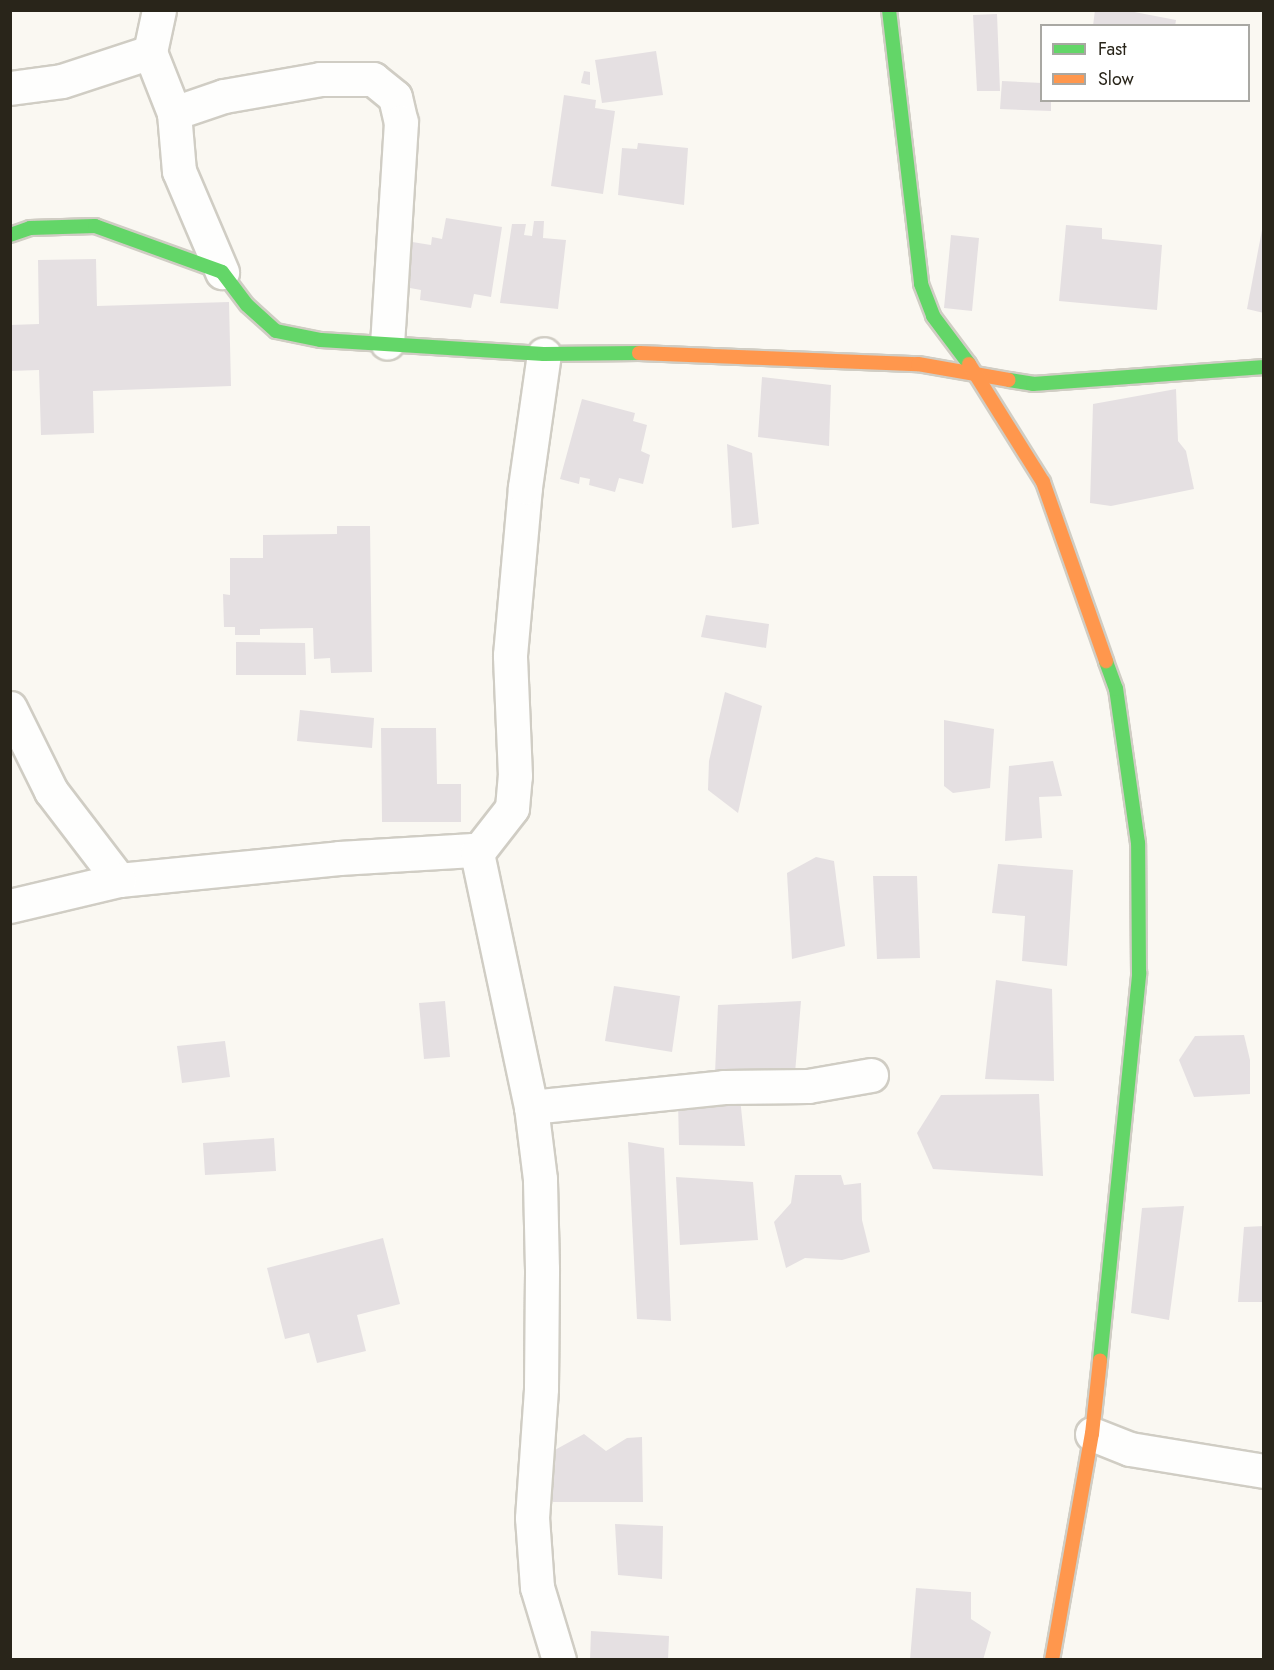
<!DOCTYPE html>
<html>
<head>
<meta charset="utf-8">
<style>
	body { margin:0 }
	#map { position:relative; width:1274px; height:1670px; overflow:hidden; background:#faf8f2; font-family:Jost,sans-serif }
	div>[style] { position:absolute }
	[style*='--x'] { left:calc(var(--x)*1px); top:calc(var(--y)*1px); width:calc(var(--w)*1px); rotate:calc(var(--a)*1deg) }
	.building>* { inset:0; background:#e5e0e2 }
	.roads { filter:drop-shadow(2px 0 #d0cdc4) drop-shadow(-2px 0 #d0cdc4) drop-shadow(0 2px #d0cdc4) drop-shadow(0 -2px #d0cdc4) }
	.street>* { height:33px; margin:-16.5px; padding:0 16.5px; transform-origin:16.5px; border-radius:16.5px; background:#fefefd }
	.fast>* { height:14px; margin:-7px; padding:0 7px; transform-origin:7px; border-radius:7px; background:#63d668 }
	.slow>* { height:14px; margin:-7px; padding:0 7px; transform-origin:7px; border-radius:7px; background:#ff974d }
	span { translate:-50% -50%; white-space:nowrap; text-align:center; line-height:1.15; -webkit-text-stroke:4.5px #fff; paint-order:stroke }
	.frame { position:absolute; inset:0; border:12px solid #29251a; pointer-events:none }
	.legend { position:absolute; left:1040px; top:24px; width:210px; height:78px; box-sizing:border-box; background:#fff; border:2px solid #a9a8a3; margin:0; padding:8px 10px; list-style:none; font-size:18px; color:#29251a }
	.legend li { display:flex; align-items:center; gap:12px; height:30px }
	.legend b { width:30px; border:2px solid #a9a8a3 }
</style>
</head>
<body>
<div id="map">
	<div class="building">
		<div style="clip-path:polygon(1095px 10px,1124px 10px,1176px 20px,1175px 26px,1093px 26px)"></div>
		<div style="clip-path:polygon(997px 14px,1000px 91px,977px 91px,973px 15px)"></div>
		<div style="clip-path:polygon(656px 51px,663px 95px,602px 103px,595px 60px)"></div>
		<div style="clip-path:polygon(584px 71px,590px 72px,590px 85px,581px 83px)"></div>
		<div style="clip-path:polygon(1002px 81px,1042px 83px,1042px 100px,1051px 100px,1051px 111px,1000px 109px)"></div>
		<div style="clip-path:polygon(564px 95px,596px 100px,595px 108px,615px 111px,603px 194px,551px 186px)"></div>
		<div style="clip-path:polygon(638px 143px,688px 148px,684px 205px,618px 195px,622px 148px,637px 149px)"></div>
		<div style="clip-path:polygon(446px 218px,502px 227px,491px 297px,474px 294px,471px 308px,420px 300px,421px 290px,399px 286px,406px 241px,431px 245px,432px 237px,442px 239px)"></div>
		<div style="clip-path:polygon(534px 221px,544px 221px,543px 238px,566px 240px,558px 309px,500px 303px,512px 224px,526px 224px,524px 235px,532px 236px)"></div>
		<div style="clip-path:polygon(1066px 225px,1102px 228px,1102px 239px,1162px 245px,1157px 310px,1059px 301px)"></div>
		<div style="clip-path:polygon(1262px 230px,1264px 231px,1264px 313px,1247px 309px)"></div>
		<div style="clip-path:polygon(951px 235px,979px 238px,972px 311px,944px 308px)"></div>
		<div style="clip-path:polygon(96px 259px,97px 306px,229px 302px,231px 386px,93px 391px,94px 433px,41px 435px,39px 370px,10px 371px,10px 325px,39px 324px,38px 260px)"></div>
		<div style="clip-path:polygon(762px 377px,831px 385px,829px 446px,758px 437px)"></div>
		<div style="clip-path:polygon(1176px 389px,1178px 441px,1186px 451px,1194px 489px,1111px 506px,1090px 503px,1093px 404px)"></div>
		<div style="clip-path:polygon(582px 399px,635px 413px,633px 421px,647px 425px,641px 451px,650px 455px,643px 484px,619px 478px,615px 492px,589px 485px,590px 479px,580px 477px,579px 484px,560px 479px)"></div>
		<div style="clip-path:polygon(727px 444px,752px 453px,759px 524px,732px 528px)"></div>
		<div style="clip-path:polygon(337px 526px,370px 526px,372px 672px,331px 673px,330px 658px,314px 659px,313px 628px,260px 629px,260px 635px,235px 635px,235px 627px,224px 627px,223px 594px,230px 595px,230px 558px,263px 558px,263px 535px,337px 534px)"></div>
		<div style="clip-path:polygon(706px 615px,769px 624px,766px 648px,701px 637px)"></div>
		<div style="clip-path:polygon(236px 642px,305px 643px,306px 675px,236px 675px)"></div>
		<div style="clip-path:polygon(725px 692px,762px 706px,738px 813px,708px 790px,709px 761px)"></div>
		<div style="clip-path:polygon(300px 710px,374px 718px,372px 748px,297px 741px)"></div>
		<div style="clip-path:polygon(944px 720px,994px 729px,990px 788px,953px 793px,944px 786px)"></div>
		<div style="clip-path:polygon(381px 728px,436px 728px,437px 784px,461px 784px,461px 822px,382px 822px)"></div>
		<div style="clip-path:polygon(1053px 761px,1062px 796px,1039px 797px,1042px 838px,1005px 841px,1009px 766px)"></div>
		<div style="clip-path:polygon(816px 857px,834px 861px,845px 946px,792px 959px,787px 873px)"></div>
		<div style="clip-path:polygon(998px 864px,1073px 870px,1067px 966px,1022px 961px,1025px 916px,992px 913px)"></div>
		<div style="clip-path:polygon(873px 876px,917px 876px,920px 958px,877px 959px)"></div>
		<div style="clip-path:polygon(996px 980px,1052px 989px,1054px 1081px,985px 1079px)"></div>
		<div style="clip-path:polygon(614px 986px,680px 996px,672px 1052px,605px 1041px)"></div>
		<div style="clip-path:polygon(445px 1001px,450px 1057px,424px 1059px,419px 1003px)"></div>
		<div style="clip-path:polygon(801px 1001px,795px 1073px,715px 1074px,718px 1005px)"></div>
		<div style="clip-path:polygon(1244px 1035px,1250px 1060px,1250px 1094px,1194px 1097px,1179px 1060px,1195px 1036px)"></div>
		<div style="clip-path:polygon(225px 1041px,230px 1077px,182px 1083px,177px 1046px)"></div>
		<div style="clip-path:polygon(1039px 1094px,1043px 1176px,933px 1169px,917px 1133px,941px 1095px)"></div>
		<div style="clip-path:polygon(740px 1098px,745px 1146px,679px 1145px,678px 1101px)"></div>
		<div style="clip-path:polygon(274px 1138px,276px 1171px,205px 1175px,203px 1143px)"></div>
		<div style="clip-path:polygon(628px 1142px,664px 1148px,671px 1321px,637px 1319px)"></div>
		<div style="clip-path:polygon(795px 1175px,841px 1175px,844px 1185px,861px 1183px,862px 1220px,870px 1252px,842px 1260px,805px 1258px,786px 1268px,774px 1222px,791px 1203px)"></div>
		<div style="clip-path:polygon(676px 1177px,753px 1182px,758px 1240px,680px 1245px)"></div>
		<div style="clip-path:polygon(1184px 1206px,1169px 1320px,1131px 1313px,1142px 1208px)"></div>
		<div style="clip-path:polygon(1264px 1226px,1264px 1302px,1238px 1302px,1244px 1227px)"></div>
		<div style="clip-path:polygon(383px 1238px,400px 1304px,357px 1315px,366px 1351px,317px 1363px,309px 1333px,285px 1339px,267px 1268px)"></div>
		<div style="clip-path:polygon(584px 1434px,606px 1451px,627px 1438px,642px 1437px,643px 1502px,553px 1502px,542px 1457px)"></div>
		<div style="clip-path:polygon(615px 1524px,663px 1526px,662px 1579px,618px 1575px)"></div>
		<div style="clip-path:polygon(916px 1588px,971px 1592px,971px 1619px,991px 1632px,983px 1660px,910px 1660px)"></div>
		<div style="clip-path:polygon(591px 1631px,669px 1636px,668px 1660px,590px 1660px)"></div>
	</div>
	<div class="roads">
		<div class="street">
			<div style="--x:159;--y:10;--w:43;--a:102.1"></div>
			<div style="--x:150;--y:52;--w:66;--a:68.5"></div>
			<div style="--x:174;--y:113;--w:58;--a:85.1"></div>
			<div style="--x:179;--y:171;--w:110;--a:66.9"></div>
			<div style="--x:10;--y:88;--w:52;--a:-7.7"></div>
			<div style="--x:62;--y:81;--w:93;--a:-18.2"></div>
			<div style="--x:174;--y:113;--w:53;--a:-18.8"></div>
			<div style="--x:224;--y:96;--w:97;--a:-10"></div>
			<div style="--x:320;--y:79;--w:53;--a:0"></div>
			<div style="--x:373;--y:79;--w:28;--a:39"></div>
			<div style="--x:395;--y:97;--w:26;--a:77"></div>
			<div style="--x:401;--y:122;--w:221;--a:93.6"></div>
			<div style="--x:10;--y:708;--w:93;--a:63.7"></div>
			<div style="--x:51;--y:791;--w:112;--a:52.6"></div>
			<div style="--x:119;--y:880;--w:221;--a:-5.7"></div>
			<div style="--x:339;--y:858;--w:134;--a:-3.4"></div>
			<div style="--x:473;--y:850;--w:5;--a:37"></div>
			<div style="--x:477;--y:853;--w:57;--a:-52.1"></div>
			<div style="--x:512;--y:808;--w:32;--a:-85"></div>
			<div style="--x:515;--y:776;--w:121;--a:-92.4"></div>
			<div style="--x:510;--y:655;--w:169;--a:-84.9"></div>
			<div style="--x:525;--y:487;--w:134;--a:-81.9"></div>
			<div style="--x:477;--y:853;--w:260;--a:78"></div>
			<div style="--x:10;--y:906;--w:112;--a:-13.4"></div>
			<div style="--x:1092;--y:1434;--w:41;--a:21.5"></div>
			<div style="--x:1130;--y:1449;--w:136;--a:9.3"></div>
			<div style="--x:559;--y:1660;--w:76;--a:-106.8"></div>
			<div style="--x:537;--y:1587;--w:69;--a:-94.1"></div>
			<div style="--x:532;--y:1518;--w:130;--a:-86"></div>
			<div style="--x:541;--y:1388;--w:119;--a:-89.5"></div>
			<div style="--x:542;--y:1269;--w:90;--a:-91.3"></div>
			<div style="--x:540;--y:1179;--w:73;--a:-97.1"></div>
			<div style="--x:531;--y:1107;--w:194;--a:-5.9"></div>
			<div style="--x:724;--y:1087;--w:84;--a:-0.7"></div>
			<div style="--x:808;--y:1086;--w:64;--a:-9.9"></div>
		</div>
		<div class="fast">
			<div style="--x:889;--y:10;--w:276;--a:83.3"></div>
			<div style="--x:921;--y:284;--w:34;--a:69"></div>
			<div style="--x:933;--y:316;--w:60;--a:53.1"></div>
			<div style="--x:10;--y:235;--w:21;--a:-19"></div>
			<div style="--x:30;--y:228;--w:65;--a:-1.8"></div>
			<div style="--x:95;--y:226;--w:135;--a:19.9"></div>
			<div style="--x:222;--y:272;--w:41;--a:52.9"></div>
			<div style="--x:247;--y:305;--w:39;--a:42"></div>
			<div style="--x:276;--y:331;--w:46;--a:11.3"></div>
			<div style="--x:321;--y:340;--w:223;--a:3.6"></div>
			<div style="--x:544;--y:354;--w:95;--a:-0.6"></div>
			<div style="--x:1009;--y:380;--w:24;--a:9"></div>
			<div style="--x:1033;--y:384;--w:232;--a:-4.2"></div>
			<div style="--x:1100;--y:1360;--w:389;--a:-84.2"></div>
			<div style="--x:1139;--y:973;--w:130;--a:-90.4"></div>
			<div style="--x:1138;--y:843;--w:156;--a:-98.1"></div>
			<div style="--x:1116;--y:689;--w:30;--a:-110"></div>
		</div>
		<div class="slow">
			<div style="--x:639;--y:353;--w:279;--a:2.3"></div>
			<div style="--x:918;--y:364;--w:92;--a:10"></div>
			<div style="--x:969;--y:364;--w:139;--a:57.9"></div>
			<div style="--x:1043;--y:482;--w:190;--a:70.6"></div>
			<div style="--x:1052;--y:1660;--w:230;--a:-80"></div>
			<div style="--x:1092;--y:1434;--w:74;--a:-83.8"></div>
		</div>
	</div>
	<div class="frame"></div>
	<ul class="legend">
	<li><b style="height:8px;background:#63d668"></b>Fast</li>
	<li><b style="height:8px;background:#ff974d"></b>Slow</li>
	</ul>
</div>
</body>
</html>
